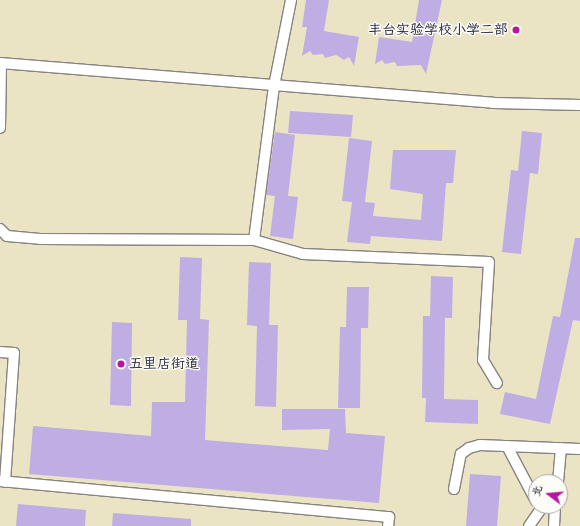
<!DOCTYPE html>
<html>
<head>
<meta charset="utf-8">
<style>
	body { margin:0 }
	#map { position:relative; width:580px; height:526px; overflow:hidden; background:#ebe4c4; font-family:Itim,"LXGW WenKai TC",sans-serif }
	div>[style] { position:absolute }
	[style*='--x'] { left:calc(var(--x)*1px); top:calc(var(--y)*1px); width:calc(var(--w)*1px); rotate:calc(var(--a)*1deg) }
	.building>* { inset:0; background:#bfaee3 }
	.roads { filter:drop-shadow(1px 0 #868380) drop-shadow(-1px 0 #868380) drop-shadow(0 1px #868380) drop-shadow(0 -1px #868380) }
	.street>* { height:10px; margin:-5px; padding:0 5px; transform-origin:5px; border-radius:5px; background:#fff }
	.dots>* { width:11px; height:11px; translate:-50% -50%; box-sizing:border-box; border:2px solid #fdfcf7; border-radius:50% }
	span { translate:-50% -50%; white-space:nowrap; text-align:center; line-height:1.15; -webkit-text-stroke:3px #fdfcf7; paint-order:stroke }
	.poi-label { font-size:14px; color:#22223b }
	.right { translate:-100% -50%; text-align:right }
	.left { translate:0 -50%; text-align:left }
	.north { position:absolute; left:528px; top:474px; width:40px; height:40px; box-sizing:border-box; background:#fdfcf7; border:1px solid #a5a5ac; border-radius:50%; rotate:286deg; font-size:11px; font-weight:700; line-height:16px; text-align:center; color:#22223b }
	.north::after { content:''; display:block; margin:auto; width:14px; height:18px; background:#b5179e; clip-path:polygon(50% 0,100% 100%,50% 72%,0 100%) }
</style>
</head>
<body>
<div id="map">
	<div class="building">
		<div style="clip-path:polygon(306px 0,329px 0,324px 31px,359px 37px,354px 66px,349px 57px,344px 60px,336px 55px,325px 58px,323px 54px,313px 55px,310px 51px,302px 56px,307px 27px,302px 27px)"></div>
		<div style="clip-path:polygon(419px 0,442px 0,426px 74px,421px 65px,397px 66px,395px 62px,385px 64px,382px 60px,375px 64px,379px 37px,412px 42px)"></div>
		<div style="clip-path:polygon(290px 111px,353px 115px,351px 137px,288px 133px)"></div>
		<div style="clip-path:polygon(522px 131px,542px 133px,538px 174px,530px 173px,521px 254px,502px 252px,511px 170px,518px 171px)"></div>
		<div style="clip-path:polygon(275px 132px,295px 135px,288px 196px,298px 197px,293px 239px,270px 236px,275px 196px,266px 195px)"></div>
		<div style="clip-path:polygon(349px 138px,372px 141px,365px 202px,375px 203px,373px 216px,421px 220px,423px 194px,390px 189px,393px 150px,456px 150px,453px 183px,446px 183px,442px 241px,371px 236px,370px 244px,347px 242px,352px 202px,342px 201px)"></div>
		<div style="clip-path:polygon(575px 238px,580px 238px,580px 321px,573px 320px,550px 424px,500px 414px,505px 392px,536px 399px,553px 316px,560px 317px)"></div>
		<div style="clip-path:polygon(180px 257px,202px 258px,200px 319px,209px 320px,205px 440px,328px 450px,330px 429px,282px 430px,282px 409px,345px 409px,346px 433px,385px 436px,379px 503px,29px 474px,33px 426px,151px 436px,152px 402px,185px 402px,187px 320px,178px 320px)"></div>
		<div style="clip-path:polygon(249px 262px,271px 263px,269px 325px,278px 325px,276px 407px,255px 406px,257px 326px,247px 325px)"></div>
		<div style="clip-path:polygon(431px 276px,453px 277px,452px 318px,445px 318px,444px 399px,478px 400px,478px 424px,425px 422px,426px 398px,422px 398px,423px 316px,430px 316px)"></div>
		<div style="clip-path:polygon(347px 287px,369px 287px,368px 328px,361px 328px,360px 408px,338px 408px,340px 327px,346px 327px)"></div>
		<div style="clip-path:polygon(112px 322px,132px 323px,131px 406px,110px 405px)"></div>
		<div style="clip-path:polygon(470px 474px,501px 476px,497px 526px,466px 526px)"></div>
		<div style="clip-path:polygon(18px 504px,86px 510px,85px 526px,16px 526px)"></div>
		<div style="clip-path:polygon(113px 513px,191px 519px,191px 526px,112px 526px)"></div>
	</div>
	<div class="roads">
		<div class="street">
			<div style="--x:0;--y:63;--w:495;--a:4.6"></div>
			<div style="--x:493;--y:103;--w:87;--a:1.3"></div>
			<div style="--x:0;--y:128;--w:65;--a:-89.1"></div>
			<div style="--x:0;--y:229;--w:10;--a:45"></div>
			<div style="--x:7;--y:236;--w:33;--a:5"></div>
			<div style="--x:40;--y:239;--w:214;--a:0.3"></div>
			<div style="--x:254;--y:240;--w:51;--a:15.9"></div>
			<div style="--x:303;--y:254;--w:186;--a:2.5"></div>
			<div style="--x:489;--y:262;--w:98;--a:93.5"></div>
			<div style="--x:483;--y:360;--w:27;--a:59"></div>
			<div style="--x:254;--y:240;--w:155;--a:-82.6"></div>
			<div style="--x:274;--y:86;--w:88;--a:-78.8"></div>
			<div style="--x:0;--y:352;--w:14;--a:4"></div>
			<div style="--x:14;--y:353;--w:129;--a:94"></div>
			<div style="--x:507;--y:446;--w:62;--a:62.2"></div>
			<div style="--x:0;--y:481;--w:391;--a:5.3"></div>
			<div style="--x:389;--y:517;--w:9;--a:96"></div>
			<div style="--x:558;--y:482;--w:34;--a:-85"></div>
			<div style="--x:454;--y:489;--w:36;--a:-79"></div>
			<div style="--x:461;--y:454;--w:10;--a:-37"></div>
			<div style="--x:469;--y:448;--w:11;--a:-15"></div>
			<div style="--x:480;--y:445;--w:100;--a:2.3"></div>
			<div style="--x:529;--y:526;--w:24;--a:-55"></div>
			<div style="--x:554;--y:526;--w:20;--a:-87"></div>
		</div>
	</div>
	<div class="dots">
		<div style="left:516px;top:30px;background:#b5179e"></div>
		<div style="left:121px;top:364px;background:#b5179e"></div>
	</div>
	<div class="poi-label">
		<span class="right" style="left:508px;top:30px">丰台实验学校小学二部</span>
		<span class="left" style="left:129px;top:364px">五里店街道</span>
	</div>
	<div class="north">北</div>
</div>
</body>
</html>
